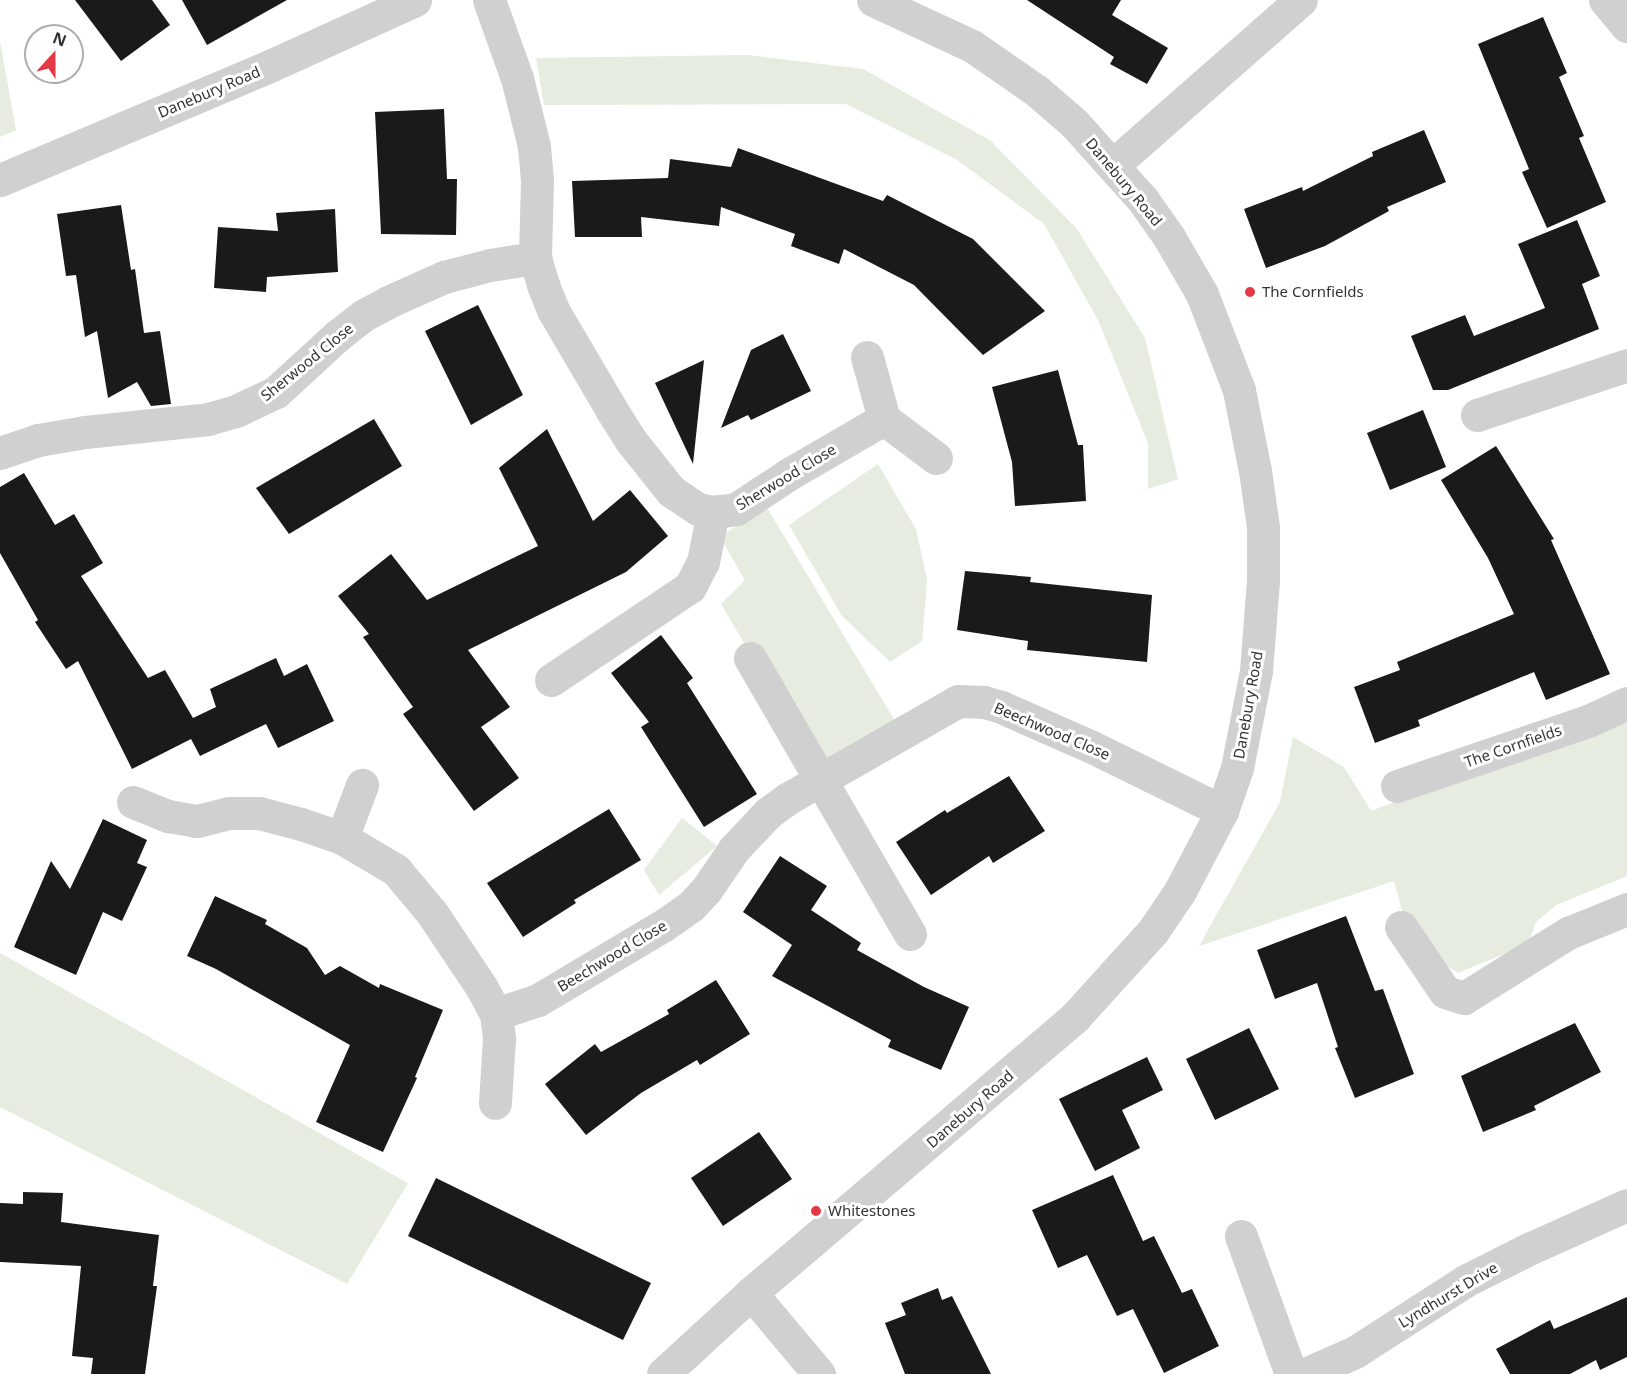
<!DOCTYPE html>
<html>
<head>
<meta charset="utf-8">
<style>
	body { margin:0 }
	#map { position:relative; width:1627px; height:1374px; overflow:hidden; background:#fff; font-family:"Noto Sans",sans-serif }
	div>[style] { position:absolute }
	[style*='--x'] { left:calc(var(--x)*1px); top:calc(var(--y)*1px); width:calc(var(--w)*1px); rotate:calc(var(--a)*1deg) }
	.green>* { inset:0; background:#e6ecdf }
	.building>* { inset:0; background:#1a1a1a }
	.minor>* { height:33px; margin:-16.5px; padding:0 16.5px; transform-origin:16.5px; border-radius:16.5px; background:#d0d0d0 }
	.dots>* { width:16px; height:16px; translate:-50% -50%; box-sizing:border-box; border:3px solid #fff; border-radius:50% }
	span { translate:-50% -50%; white-space:nowrap; text-align:center; line-height:1.15; -webkit-text-stroke:6px #fff; paint-order:stroke }
	.street-label { font-size:15px; color:#333 }
	.poi-label { font-size:15px; color:#333 }
	.left { translate:0 -50%; text-align:left }
	.north { position:absolute; left:24px; top:24px; width:60px; height:60px; box-sizing:border-box; background:#fff; border:2px solid #adadad; border-radius:50%; rotate:21deg; font-size:16px; font-weight:700; line-height:24px; text-align:center; color:#333 }
	.north::after { content:''; display:block; margin:auto; width:21px; height:27px; background:#e63946; clip-path:polygon(50% 0,100% 100%,50% 72%,0 100%) }
</style>
</head>
<body>
<div id="map">
	<div class="green">
		<div style="clip-path:polygon(0 41px,16px 130px,0 137px)"></div>
		<div style="clip-path:polygon(747px 55px,863px 69px,991px 141px,1077px 229px,1145px 338px,1178px 479px,1148px 489px,1148px 443px,1098px 320px,1044px 224px,957px 160px,846px 104px,544px 105px,536px 58px)"></div>
		<div style="clip-path:polygon(878px 464px,916px 529px,927px 580px,922px 641px,890px 662px,842px 616px,789px 525px)"></div>
		<div style="clip-path:polygon(766px 506px,895px 721px,819px 771px,721px 604px,745px 580px,720px 537px)"></div>
		<div style="clip-path:polygon(1627px 712px,1627px 876px,1556px 905px,1536px 922px,1528px 944px,1458px 973px,1411px 944px,1394px 881px,1199px 946px,1280px 802px,1293px 737px,1344px 767px,1371px 811px)"></div>
		<div style="clip-path:polygon(682px 818px,717px 846px,659px 895px,644px 870px)"></div>
		<div style="clip-path:polygon(0 953px,408px 1183px,347px 1284px,0 1107px)"></div>
	</div>
	<div class="building">
		<div style="clip-path:polygon(75px 0,152px 0,170px 25px,121px 61px)"></div>
		<div style="clip-path:polygon(182px 0,287px 0,207px 45px)"></div>
		<div style="clip-path:polygon(1027px 0,1121px 0,1112px 15px,1168px 48px,1147px 84px,1110px 64px,1114px 57px)"></div>
		<div style="clip-path:polygon(1543px 17px,1567px 73px,1559px 77px,1584px 136px,1579px 138px,1606px 202px,1547px 228px,1522px 172px,1529px 169px,1478px 44px)"></div>
		<div style="clip-path:polygon(444px 109px,447px 179px,457px 179px,456px 235px,381px 234px,375px 112px)"></div>
		<div style="clip-path:polygon(1424px 130px,1446px 182px,1387px 207px,1389px 211px,1325px 246px,1266px 268px,1244px 209px,1302px 187px,1303px 191px,1373px 156px,1372px 152px)"></div>
		<div style="clip-path:polygon(738px 148px,883px 201px,887px 195px,973px 239px,1045px 311px,983px 355px,914px 285px,844px 249px,839px 264px,791px 246px,795px 234px,721px 207px,719px 226px,641px 217px,642px 237px,575px 237px,572px 181px,668px 178px,670px 159px,731px 167px)"></div>
		<div style="clip-path:polygon(121px 205px,131px 270px,135px 269px,144px 333px,160px 331px,171px 404px,151px 406px,137px 382px,108px 398px,97px 331px,85px 337px,76px 275px,66px 276px,57px 214px)"></div>
		<div style="clip-path:polygon(335px 209px,338px 272px,267px 277px,266px 292px,214px 288px,218px 227px,278px 231px,276px 213px)"></div>
		<div style="clip-path:polygon(1577px 220px,1600px 276px,1582px 284px,1599px 329px,1448px 390px,1433px 390px,1411px 336px,1465px 315px,1474px 336px,1545px 308px,1518px 244px)"></div>
		<div style="clip-path:polygon(478px 305px,523px 395px,471px 425px,425px 331px)"></div>
		<div style="clip-path:polygon(783px 334px,811px 391px,751px 420px,748px 415px,721px 428px,751px 350px)"></div>
		<div style="clip-path:polygon(704px 360px,693px 464px,655px 383px)"></div>
		<div style="clip-path:polygon(1058px 370px,1078px 445px,1083px 445px,1086px 501px,1015px 506px,1012px 462px,992px 387px)"></div>
		<div style="clip-path:polygon(1423px 410px,1446px 467px,1390px 490px,1367px 433px)"></div>
		<div style="clip-path:polygon(374px 419px,402px 466px,289px 534px,256px 488px)"></div>
		<div style="clip-path:polygon(547px 429px,593px 521px,630px 490px,668px 536px,626px 572px,468px 650px,510px 707px,481px 727px,519px 778px,474px 811px,403px 714px,413px 707px,363px 637px,369px 634px,338px 596px,391px 554px,427px 600px,538px 546px,499px 468px)"></div>
		<div style="clip-path:polygon(1496px 446px,1554px 539px,1551px 540px,1610px 674px,1546px 700px,1534px 672px,1418px 720px,1420px 726px,1375px 743px,1354px 687px,1400px 670px,1397px 662px,1514px 614px,1488px 558px,1441px 480px)"></div>
		<div style="clip-path:polygon(24px 473px,55px 525px,74px 514px,103px 563px,81px 576px,148px 678px,165px 670px,193px 718px,216px 707px,210px 689px,276px 658px,284px 676px,307px 664px,334px 721px,278px 748px,266px 724px,200px 756px,191px 739px,132px 769px,78px 661px,66px 669px,35px 622px,38px 620px,0 553px,0 487px)"></div>
		<div style="clip-path:polygon(965px 571px,1031px 577px,1030px 582px,1152px 595px,1147px 662px,1027px 650px,1028px 641px,957px 630px)"></div>
		<div style="clip-path:polygon(661px 635px,693px 678px,687px 683px,757px 794px,704px 827px,641px 727px,649px 722px,611px 673px)"></div>
		<div style="clip-path:polygon(1009px 776px,1045px 831px,993px 863px,989px 856px,931px 895px,896px 842px,945px 810px,947px 813px)"></div>
		<div style="clip-path:polygon(609px 809px,641px 860px,574px 900px,576px 903px,523px 937px,487px 883px)"></div>
		<div style="clip-path:polygon(103px 819px,147px 840px,137px 863px,147px 867px,122px 921px,103px 912px,76px 975px,14px 947px,51px 861px,70px 889px)"></div>
		<div style="clip-path:polygon(780px 856px,827px 886px,811px 910px,861px 943px,857px 950px,924px 987px,969px 1007px,941px 1070px,888px 1047px,891px 1040px,772px 976px,792px 945px,743px 912px)"></div>
		<div style="clip-path:polygon(215px 896px,267px 920px,265px 924px,307px 948px,325px 975px,340px 966px,379px 988px,380px 984px,443px 1010px,415px 1077px,417px 1078px,383px 1152px,316px 1122px,350px 1045px,216px 969px,187px 956px)"></div>
		<div style="clip-path:polygon(1346px 916px,1375px 991px,1383px 989px,1414px 1074px,1355px 1098px,1335px 1048px,1338px 1047px,1317px 983px,1275px 999px,1257px 950px)"></div>
		<div style="clip-path:polygon(716px 980px,750px 1034px,700px 1065px,697px 1060px,641px 1093px,586px 1135px,545px 1084px,595px 1044px,601px 1052px,669px 1014px,667px 1010px)"></div>
		<div style="clip-path:polygon(1575px 1023px,1601px 1072px,1534px 1106px,1536px 1110px,1483px 1132px,1461px 1076px)"></div>
		<div style="clip-path:polygon(1249px 1028px,1279px 1089px,1215px 1120px,1186px 1059px)"></div>
		<div style="clip-path:polygon(1147px 1057px,1163px 1090px,1122px 1110px,1140px 1148px,1095px 1171px,1059px 1099px)"></div>
		<div style="clip-path:polygon(759px 1132px,792px 1179px,723px 1226px,691px 1178px)"></div>
		<div style="clip-path:polygon(1113px 1175px,1143px 1241px,1154px 1236px,1182px 1293px,1192px 1289px,1219px 1346px,1164px 1373px,1133px 1309px,1117px 1316px,1087px 1255px,1058px 1268px,1032px 1210px)"></div>
		<div style="clip-path:polygon(436px 1178px,651px 1283px,623px 1340px,408px 1236px)"></div>
		<div style="clip-path:polygon(23px 1192px,63px 1193px,61px 1222px,159px 1235px,153px 1286px,157px 1286px,145px 1374px,91px 1374px,93px 1358px,72px 1356px,81px 1266px,0 1262px,0 1203px,23px 1204px)"></div>
		<div style="clip-path:polygon(938px 1288px,942px 1300px,952px 1296px,991px 1374px,905px 1374px,885px 1323px,906px 1315px,901px 1303px)"></div>
		<div style="clip-path:polygon(1627px 1297px,1627px 1357px,1600px 1370px,1596px 1360px,1570px 1374px,1510px 1374px,1496px 1349px,1550px 1320px,1554px 1329px)"></div>
	</div>
	<div class="minor">
		<div style="--x:489;--y:0;--w:83;--a:70.3"></div>
		<div style="--x:517;--y:78;--w:70;--a:76"></div>
		<div style="--x:534;--y:146;--w:34;--a:85"></div>
		<div style="--x:537;--y:180;--w:78;--a:91.5"></div>
		<div style="--x:535;--y:258;--w:28;--a:73"></div>
		<div style="--x:543;--y:285;--w:27;--a:68"></div>
		<div style="--x:553;--y:310;--w:115;--a:59.6"></div>
		<div style="--x:611;--y:409;--w:39;--a:58"></div>
		<div style="--x:632;--y:442;--w:63;--a:51.5"></div>
		<div style="--x:671;--y:491;--w:32;--a:34"></div>
		<div style="--x:698;--y:509;--w:15;--a:11"></div>
		<div style="--x:713;--y:512;--w:23;--a:-7"></div>
		<div style="--x:736;--y:509;--w:64;--a:-33.4"></div>
		<div style="--x:789;--y:474;--w:110;--a:-30.1"></div>
		<div style="--x:1605;--y:0;--w:34;--a:50"></div>
		<div style="--x:1113;--y:165;--w:250;--a:-41.3"></div>
		<div style="--x:0;--y:180;--w:295;--a:-22.9"></div>
		<div style="--x:272;--y:65;--w:157;--a:-24.4"></div>
		<div style="--x:867;--y:357;--w:64;--a:74.7"></div>
		<div style="--x:884;--y:419;--w:65;--a:36.9"></div>
		<div style="--x:1477;--y:415;--w:158;--a:-18.4"></div>
		<div style="--x:0;--y:453;--w:40;--a:-18.9"></div>
		<div style="--x:38;--y:440;--w:48;--a:-9.7"></div>
		<div style="--x:85;--y:432;--w:124;--a:-6"></div>
		<div style="--x:208;--y:419;--w:29;--a:-16"></div>
		<div style="--x:236;--y:411;--w:44;--a:-25.4"></div>
		<div style="--x:276;--y:392;--w:83;--a:-42.6"></div>
		<div style="--x:337;--y:336;--w:34;--a:-38"></div>
		<div style="--x:364;--y:315;--w:27;--a:-28"></div>
		<div style="--x:388;--y:302;--w:61;--a:-24.1"></div>
		<div style="--x:444;--y:277;--w:48;--a:-14.6"></div>
		<div style="--x:490;--y:265;--w:46;--a:-8.8"></div>
		<div style="--x:750;--y:658;--w:319;--a:59.9"></div>
		<div style="--x:551;--y:680;--w:167;--a:-33.8"></div>
		<div style="--x:690;--y:587;--w:28;--a:-63"></div>
		<div style="--x:703;--y:562;--w:51;--a:-78.7"></div>
		<div style="--x:1397;--y:786;--w:202;--a:-18.8"></div>
		<div style="--x:1588;--y:721;--w:43;--a:-24.8"></div>
		<div style="--x:133;--y:802;--w:38;--a:22"></div>
		<div style="--x:168;--y:816;--w:29;--a:10"></div>
		<div style="--x:197;--y:821;--w:33;--a:-14"></div>
		<div style="--x:229;--y:813;--w:30;--a:0"></div>
		<div style="--x:259;--y:813;--w:43;--a:14.7"></div>
		<div style="--x:301;--y:824;--w:43;--a:18.9"></div>
		<div style="--x:342;--y:838;--w:63;--a:30.7"></div>
		<div style="--x:396;--y:870;--w:56;--a:50.1"></div>
		<div style="--x:432;--y:913;--w:90;--a:56.3"></div>
		<div style="--x:482;--y:988;--w:30;--a:62"></div>
		<div style="--x:496;--y:1014;--w:25;--a:83"></div>
		<div style="--x:499;--y:1039;--w:64;--a:93.6"></div>
		<div style="--x:342;--y:838;--w:57;--a:-69.3"></div>
		<div style="--x:1401;--y:927;--w:78;--a:55.9"></div>
		<div style="--x:1445;--y:992;--w:20;--a:18"></div>
		<div style="--x:1464;--y:998;--w:123;--a:-32"></div>
		<div style="--x:1568;--y:933;--w:64;--a:-22.1"></div>
		<div style="--x:496;--y:1014;--w:44;--a:-18.4"></div>
		<div style="--x:538;--y:1000;--w:147;--a:-30.8"></div>
		<div style="--x:664;--y:925;--w:33;--a:-35"></div>
		<div style="--x:691;--y:906;--w:22;--a:-47"></div>
		<div style="--x:706;--y:890;--w:50;--a:-55.7"></div>
		<div style="--x:734;--y:849;--w:50;--a:-46.6"></div>
		<div style="--x:768;--y:813;--w:24;--a:-36"></div>
		<div style="--x:787;--y:799;--w:197;--a:-29.8"></div>
		<div style="--x:958;--y:701;--w:26;--a:2"></div>
		<div style="--x:984;--y:702;--w:18;--a:16"></div>
		<div style="--x:1001;--y:707;--w:99;--a:23.7"></div>
		<div style="--x:1092;--y:747;--w:145;--a:26.2"></div>
		<div style="--x:1241;--y:1236;--w:147;--a:70.1"></div>
		<div style="--x:751;--y:1293;--w:106;--a:50"></div>
		<div style="--x:663;--y:1374;--w:120;--a:-42.6"></div>
		<div style="--x:751;--y:1293;--w:426;--a:-40.4"></div>
		<div style="--x:1075;--y:1017;--w:116;--a:-47.8"></div>
		<div style="--x:1153;--y:931;--w:48;--a:-56"></div>
		<div style="--x:1180;--y:891;--w:90;--a:-62.3"></div>
		<div style="--x:1222;--y:811;--w:46;--a:-70.8"></div>
		<div style="--x:1237;--y:768;--w:99;--a:-78.9"></div>
		<div style="--x:1256;--y:671;--w:90;--a:-85.6"></div>
		<div style="--x:1263;--y:581;--w:54;--a:-90"></div>
		<div style="--x:1263;--y:527;--w:57;--a:-98.1"></div>
		<div style="--x:1255;--y:471;--w:83;--a:-101.2"></div>
		<div style="--x:1239;--y:390;--w:103;--a:-111.1"></div>
		<div style="--x:1202;--y:294;--w:66;--a:-120.1"></div>
		<div style="--x:1169;--y:237;--w:45;--a:-125.1"></div>
		<div style="--x:1143;--y:200;--w:103;--a:-131.9"></div>
		<div style="--x:1074;--y:123;--w:49;--a:-139.1"></div>
		<div style="--x:1037;--y:91;--w:79;--a:-145.3"></div>
		<div style="--x:972;--y:46;--w:109;--a:-155.1"></div>
		<div style="--x:1305;--y:1374;--w:55;--a:-23.7"></div>
		<div style="--x:1355;--y:1352;--w:131;--a:-32.8"></div>
		<div style="--x:1465;--y:1281;--w:74;--a:-26.6"></div>
		<div style="--x:1531;--y:1248;--w:105;--a:-24.1"></div>
	</div>
	<div class="dots">
		<div style="left:1250px;top:292px;background:#e63946"></div>
		<div style="left:816px;top:1211px;background:#e63946"></div>
	</div>
	<div class="street-label">
		<span style="left:209px;top:92px;rotate:-23deg">Danebury Road</span>
		<span style="left:1124px;top:182px;rotate:50deg">Danebury Road</span>
		<span style="left:307px;top:362px;rotate:-39deg">Sherwood Close</span>
		<span style="left:786px;top:477px;rotate:-31deg">Sherwood Close</span>
		<span style="left:1248px;top:705px;rotate:-80deg">Danebury Road</span>
		<span style="left:1052px;top:731px;rotate:23deg">Beechwood Close</span>
		<span style="left:1513px;top:746px;rotate:-19deg">The Cornfields</span>
		<span style="left:612px;top:956px;rotate:-31deg">Beechwood Close</span>
		<span style="left:970px;top:1109px;rotate:-41deg">Danebury Road</span>
		<span style="left:1448px;top:1295px;rotate:-31deg">Lyndhurst Drive</span>
	</div>
	<div class="poi-label">
		<span class="left" style="left:1262px;top:292px">The Cornfields</span>
		<span class="left" style="left:828px;top:1211px">Whitestones</span>
	</div>
	<div class="north">N</div>
</div>
</body>
</html>
